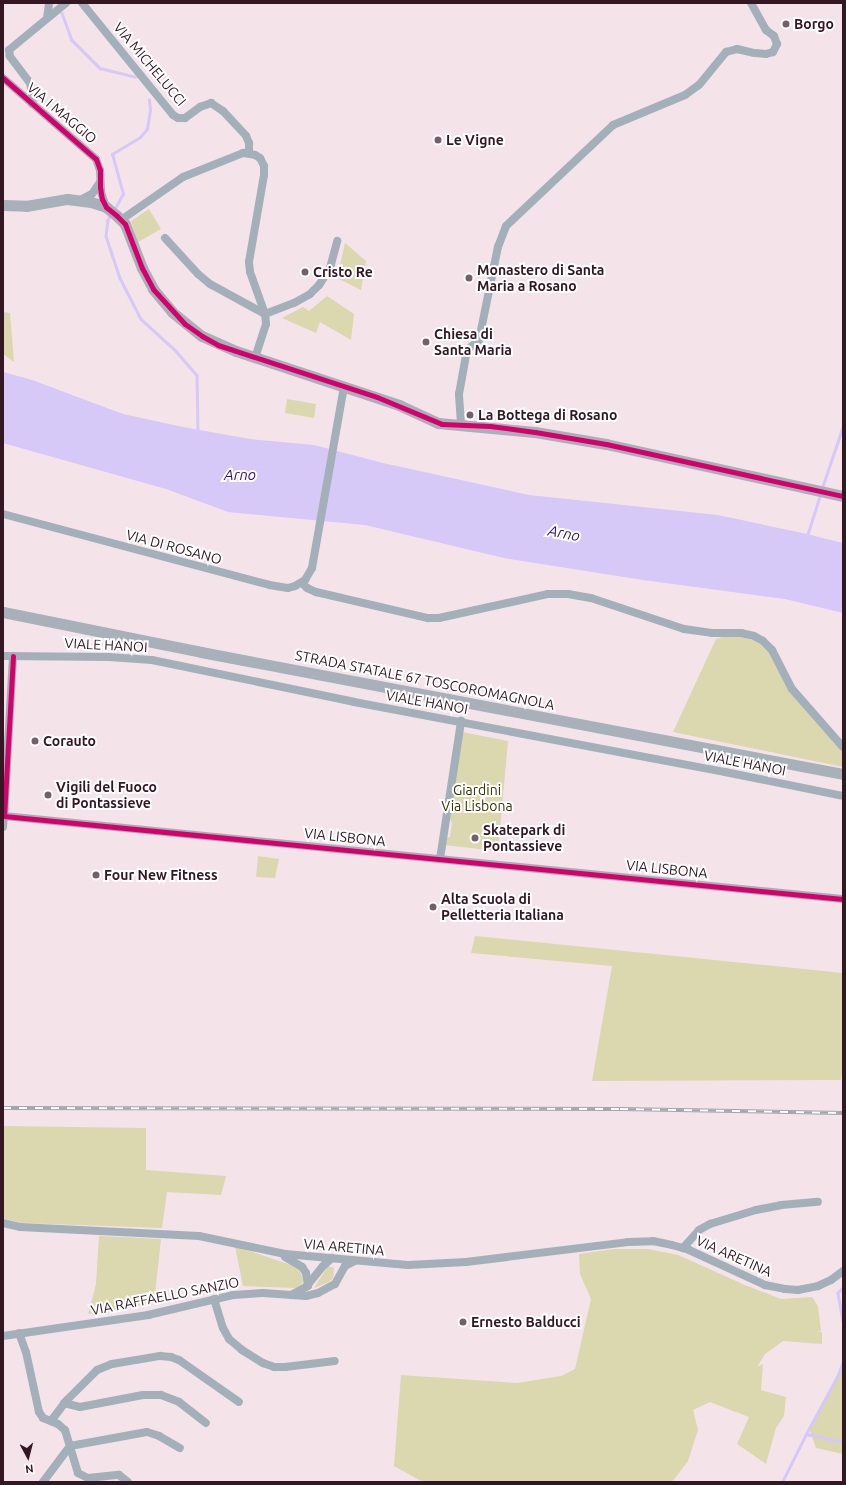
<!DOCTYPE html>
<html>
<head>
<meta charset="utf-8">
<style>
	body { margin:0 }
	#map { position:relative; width:846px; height:1485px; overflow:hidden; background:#f5e3ea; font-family:Ubuntu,sans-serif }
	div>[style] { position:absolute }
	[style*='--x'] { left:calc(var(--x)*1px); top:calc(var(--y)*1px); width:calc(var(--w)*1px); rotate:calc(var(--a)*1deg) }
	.green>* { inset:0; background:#dbd7ae }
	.water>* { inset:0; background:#d6c8f7 }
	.stream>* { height:2.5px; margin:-1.25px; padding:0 1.25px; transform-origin:1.25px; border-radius:1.25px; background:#d6c8f7 }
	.minor>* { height:8px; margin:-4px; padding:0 4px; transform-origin:4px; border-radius:4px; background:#a3b0b9 }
	.major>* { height:11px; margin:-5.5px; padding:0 5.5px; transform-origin:5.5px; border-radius:5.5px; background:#a8b0b9 }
	.rail>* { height:4px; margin-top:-2px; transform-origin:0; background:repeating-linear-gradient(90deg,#fff 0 8px,#a5a5ac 0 16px); box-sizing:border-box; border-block:1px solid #a5a5ac }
	.cycleway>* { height:5px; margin:-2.5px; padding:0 2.5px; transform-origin:2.5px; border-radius:2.5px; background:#d6006c }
	.dots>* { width:11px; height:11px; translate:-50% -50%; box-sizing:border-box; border:2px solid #fff; border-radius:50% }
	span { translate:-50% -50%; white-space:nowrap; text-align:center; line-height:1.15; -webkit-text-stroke:4px #fff; paint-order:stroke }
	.poi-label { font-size:14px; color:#331723; font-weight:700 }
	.left { translate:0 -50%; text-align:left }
	.street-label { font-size:14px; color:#331723 }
	.park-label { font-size:14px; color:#333500 }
	.water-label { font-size:15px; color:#34116d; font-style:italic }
	.frame { position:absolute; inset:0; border:4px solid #331723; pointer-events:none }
	.north { position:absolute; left:8px; top:1437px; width:40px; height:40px; -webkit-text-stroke:3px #fff; paint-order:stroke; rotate:173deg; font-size:11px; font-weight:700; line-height:16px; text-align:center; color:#331723 }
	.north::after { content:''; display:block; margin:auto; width:14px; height:18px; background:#331723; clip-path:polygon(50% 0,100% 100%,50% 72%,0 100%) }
</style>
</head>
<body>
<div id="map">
	<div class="green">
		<div style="clip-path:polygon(149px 209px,161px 229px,138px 242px,131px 221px)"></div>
		<div style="clip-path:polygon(345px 243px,366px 261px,361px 290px,337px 278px)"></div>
		<div style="clip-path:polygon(327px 296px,354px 314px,351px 340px,320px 322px,316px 333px,282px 318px,303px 307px,309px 311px)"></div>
		<div style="clip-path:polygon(3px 312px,10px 313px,14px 362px,3px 354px)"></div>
		<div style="clip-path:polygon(287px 399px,316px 404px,314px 418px,285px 413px)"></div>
		<div style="clip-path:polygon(726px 636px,741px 637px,756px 641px,769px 652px,790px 693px,843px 752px,843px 767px,673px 732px,716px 639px)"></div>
		<div style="clip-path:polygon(462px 732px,508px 741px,498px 851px,444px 845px,445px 838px,450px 837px,452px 823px,449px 817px)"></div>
		<div style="clip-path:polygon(258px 856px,279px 859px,275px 878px,256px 877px)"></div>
		<div style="clip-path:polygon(475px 936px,843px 973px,843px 1069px,841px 1080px,592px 1081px,612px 966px,471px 953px)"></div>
		<div style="clip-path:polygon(3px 1126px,146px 1128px,146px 1170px,226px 1176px,221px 1195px,167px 1192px,162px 1228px,21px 1223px,3px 1218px)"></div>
		<div style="clip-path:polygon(99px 1236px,161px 1239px,154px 1303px,88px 1314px,96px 1284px)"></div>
		<div style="clip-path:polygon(235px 1246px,297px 1267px,302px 1276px,303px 1281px,301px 1286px,296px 1288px,243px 1286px)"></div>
		<div style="clip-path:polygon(614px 1249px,648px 1249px,678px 1255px,745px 1285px,781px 1299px,812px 1297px,818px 1306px,821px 1331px,818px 1332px,822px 1332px,822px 1344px,783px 1341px,765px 1354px,757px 1367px,763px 1364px,761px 1390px,786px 1397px,784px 1416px,776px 1428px,766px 1464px,737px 1444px,749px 1417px,710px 1402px,693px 1410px,698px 1430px,688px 1461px,672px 1482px,423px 1482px,394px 1466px,401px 1375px,517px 1383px,561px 1376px,575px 1369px,591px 1299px,580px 1274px,579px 1254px)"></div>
		<div style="clip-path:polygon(328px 1266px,334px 1268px,333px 1278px,329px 1282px,314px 1288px)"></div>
		<div style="clip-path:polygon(843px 1361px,843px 1454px,816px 1448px,809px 1428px,838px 1375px)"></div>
	</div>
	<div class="water">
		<div style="clip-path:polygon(3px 372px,32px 380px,123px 414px,183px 427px,250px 439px,314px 445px,383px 463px,529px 495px,718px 515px,807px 534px,843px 543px,843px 613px,785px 599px,643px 580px,504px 558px,365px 525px,228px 512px,166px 489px,3px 443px)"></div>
	</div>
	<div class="stream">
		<div style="--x:62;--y:13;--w:29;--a:70"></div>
		<div style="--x:72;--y:40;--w:40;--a:45"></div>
		<div style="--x:100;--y:68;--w:36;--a:14"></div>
		<div style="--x:114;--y:210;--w:18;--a:-61"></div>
		<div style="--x:123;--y:194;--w:41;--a:-105.4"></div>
		<div style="--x:112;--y:154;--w:33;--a:-31"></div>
		<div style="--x:140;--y:137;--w:11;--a:-49"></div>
		<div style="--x:147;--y:129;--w:19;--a:-81"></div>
		<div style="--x:150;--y:110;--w:10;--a:-96"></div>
		<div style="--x:111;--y:215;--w:6;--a:121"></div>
		<div style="--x:108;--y:220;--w:16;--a:97"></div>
		<div style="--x:106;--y:236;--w:44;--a:71.6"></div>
		<div style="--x:120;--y:278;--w:46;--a:62.9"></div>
		<div style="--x:141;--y:319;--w:47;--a:42.4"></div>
		<div style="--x:176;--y:351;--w:32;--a:49"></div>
		<div style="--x:197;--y:375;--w:57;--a:89"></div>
		<div style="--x:822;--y:488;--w:65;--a:-71.3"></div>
		<div style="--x:807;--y:536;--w:43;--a:-72.4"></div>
		<div style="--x:843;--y:1288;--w:7;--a:135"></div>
		<div style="--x:838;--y:1293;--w:28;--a:80"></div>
		<div style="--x:806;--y:1434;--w:38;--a:12"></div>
		<div style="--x:782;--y:1482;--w:54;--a:-63.4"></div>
		<div style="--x:806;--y:1434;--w:67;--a:-61.5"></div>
		<div style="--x:838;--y:1375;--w:15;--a:-70"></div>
	</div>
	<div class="minor">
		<div style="--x:82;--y:3;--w:144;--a:50.9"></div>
		<div style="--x:173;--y:115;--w:6;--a:31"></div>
		<div style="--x:178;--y:118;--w:7;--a:0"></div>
		<div style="--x:185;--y:118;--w:19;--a:-36"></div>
		<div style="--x:200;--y:107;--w:12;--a:-20"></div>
		<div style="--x:211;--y:103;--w:14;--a:34"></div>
		<div style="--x:223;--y:111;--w:34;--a:47"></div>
		<div style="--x:246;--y:136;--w:8;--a:67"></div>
		<div style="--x:249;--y:143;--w:10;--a:90"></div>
		<div style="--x:47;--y:18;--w:15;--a:-82"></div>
		<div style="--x:3;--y:78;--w:123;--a:41.1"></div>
		<div style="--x:96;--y:159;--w:12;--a:70"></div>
		<div style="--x:100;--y:170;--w:22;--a:87"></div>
		<div style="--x:101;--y:192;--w:16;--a:72"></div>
		<div style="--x:32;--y:104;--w:6;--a:-81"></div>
		<div style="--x:33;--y:98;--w:15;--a:-101"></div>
		<div style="--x:30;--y:83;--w:34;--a:-127"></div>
		<div style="--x:10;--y:56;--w:6;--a:-99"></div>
		<div style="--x:9;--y:50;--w:74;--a:-39.5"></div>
		<div style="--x:80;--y:200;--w:13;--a:-27"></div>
		<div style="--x:92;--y:194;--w:14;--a:-56"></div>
		<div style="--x:121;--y:220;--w:75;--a:-34.7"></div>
		<div style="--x:183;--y:177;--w:65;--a:-21.8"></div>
		<div style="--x:243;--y:153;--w:12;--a:9"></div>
		<div style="--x:255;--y:155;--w:6;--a:31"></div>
		<div style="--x:260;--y:158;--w:9;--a:63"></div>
		<div style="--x:264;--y:166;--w:9;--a:90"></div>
		<div style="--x:264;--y:175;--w:88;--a:99.8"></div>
		<div style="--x:249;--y:262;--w:10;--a:84"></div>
		<div style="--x:250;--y:272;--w:45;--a:70.3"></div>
		<div style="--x:265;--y:314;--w:10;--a:84"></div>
		<div style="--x:266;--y:324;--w:35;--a:108"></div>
		<div style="--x:165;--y:238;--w:49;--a:47.5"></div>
		<div style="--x:198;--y:274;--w:16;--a:40"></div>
		<div style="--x:210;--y:284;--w:63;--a:28.6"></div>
		<div style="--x:265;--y:314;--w:31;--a:-21"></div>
		<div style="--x:294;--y:303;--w:18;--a:-29"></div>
		<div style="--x:310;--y:294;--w:13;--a:-45"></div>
		<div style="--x:319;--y:285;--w:20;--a:-57"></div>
		<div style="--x:330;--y:268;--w:28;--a:-75"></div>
		<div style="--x:461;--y:424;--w:30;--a:-94"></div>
		<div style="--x:459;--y:394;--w:45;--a:-79.7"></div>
		<div style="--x:467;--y:350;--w:16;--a:-40"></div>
		<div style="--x:479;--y:340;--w:95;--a:-78.5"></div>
		<div style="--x:498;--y:247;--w:22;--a:-69"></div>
		<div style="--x:506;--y:226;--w:147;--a:-43.3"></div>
		<div style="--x:613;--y:125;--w:78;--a:-22.6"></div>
		<div style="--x:685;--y:95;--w:17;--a:-36"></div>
		<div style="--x:699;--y:85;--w:43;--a:-50.7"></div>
		<div style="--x:726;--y:52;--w:11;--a:-15"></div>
		<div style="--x:737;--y:49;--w:18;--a:13"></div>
		<div style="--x:755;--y:53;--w:11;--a:5"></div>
		<div style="--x:766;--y:54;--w:7;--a:-16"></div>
		<div style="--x:773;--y:52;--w:9;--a:-63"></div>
		<div style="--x:777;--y:44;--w:9;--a:-111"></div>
		<div style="--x:774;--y:36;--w:10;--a:-143"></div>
		<div style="--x:766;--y:30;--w:31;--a:-119"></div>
		<div style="--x:3;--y:514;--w:275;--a:14.9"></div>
		<div style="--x:269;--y:585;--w:19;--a:9"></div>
		<div style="--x:288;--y:588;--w:7;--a:-16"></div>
		<div style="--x:295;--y:586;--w:12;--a:-31"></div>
		<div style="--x:305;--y:580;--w:14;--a:-60"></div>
		<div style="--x:312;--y:568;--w:185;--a:-80"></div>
		<div style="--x:302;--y:583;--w:7;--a:45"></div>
		<div style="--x:307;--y:588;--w:10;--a:24"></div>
		<div style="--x:316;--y:592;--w:115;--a:13.1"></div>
		<div style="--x:428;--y:618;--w:11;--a:0"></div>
		<div style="--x:439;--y:618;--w:112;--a:-12.4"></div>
		<div style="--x:548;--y:594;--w:20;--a:0"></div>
		<div style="--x:568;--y:594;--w:23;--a:10"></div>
		<div style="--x:591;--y:598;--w:98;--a:18.4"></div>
		<div style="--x:684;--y:629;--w:28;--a:8"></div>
		<div style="--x:712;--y:633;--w:29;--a:0"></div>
		<div style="--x:741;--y:633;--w:13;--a:13"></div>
		<div style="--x:754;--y:636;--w:10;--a:29"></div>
		<div style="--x:763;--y:641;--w:13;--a:45"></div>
		<div style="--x:772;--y:650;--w:44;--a:62.9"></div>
		<div style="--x:792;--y:689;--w:77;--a:48.7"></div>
		<div style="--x:3;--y:656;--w:106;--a:0.5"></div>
		<div style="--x:109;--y:657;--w:43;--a:4"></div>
		<div style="--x:152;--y:660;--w:206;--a:11.7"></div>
		<div style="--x:354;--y:702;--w:378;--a:10.7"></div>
		<div style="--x:725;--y:772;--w:120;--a:11.5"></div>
		<div style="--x:13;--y:656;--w:160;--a:93.2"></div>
		<div style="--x:4;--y:816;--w:843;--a:5.65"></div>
		<div style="--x:3;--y:827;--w:11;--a:-85"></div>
		<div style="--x:440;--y:859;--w:140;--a:-81.3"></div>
		<div style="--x:3;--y:1223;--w:17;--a:13"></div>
		<div style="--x:20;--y:1227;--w:179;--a:2.9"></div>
		<div style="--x:199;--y:1236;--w:88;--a:11.8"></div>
		<div style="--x:285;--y:1254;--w:123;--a:5.1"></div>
		<div style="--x:408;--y:1265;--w:58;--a:-3"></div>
		<div style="--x:466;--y:1262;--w:163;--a:-7"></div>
		<div style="--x:628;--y:1242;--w:25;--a:-2"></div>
		<div style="--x:653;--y:1241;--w:19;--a:12"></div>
		<div style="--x:672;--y:1245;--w:18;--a:16"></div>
		<div style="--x:689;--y:1250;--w:84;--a:24.7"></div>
		<div style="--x:765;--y:1285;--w:20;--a:11"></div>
		<div style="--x:785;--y:1289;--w:13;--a:4"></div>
		<div style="--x:798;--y:1290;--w:20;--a:-11"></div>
		<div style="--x:818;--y:1286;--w:14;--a:-25"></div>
		<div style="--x:831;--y:1280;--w:15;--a:-37"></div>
		<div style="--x:683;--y:1248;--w:24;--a:-48"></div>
		<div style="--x:699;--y:1230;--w:13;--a:-29"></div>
		<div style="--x:710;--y:1224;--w:48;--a:-16.9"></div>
		<div style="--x:756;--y:1210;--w:25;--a:-11"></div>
		<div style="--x:781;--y:1205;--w:37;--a:-5"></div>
		<div style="--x:285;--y:1257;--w:20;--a:30"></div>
		<div style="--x:302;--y:1267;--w:7;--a:56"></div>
		<div style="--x:306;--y:1273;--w:13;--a:81"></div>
		<div style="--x:291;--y:1295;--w:17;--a:-28"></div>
		<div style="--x:306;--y:1287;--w:27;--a:-51"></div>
		<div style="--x:323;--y:1266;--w:12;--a:-42"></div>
		<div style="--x:214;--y:1299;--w:30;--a:73"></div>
		<div style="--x:223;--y:1328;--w:13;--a:61"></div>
		<div style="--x:229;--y:1339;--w:17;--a:40"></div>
		<div style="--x:242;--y:1350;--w:25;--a:32"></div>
		<div style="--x:263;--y:1363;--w:12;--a:20"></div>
		<div style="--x:274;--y:1367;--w:11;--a:0"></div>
		<div style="--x:285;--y:1367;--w:50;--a:-6.8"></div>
		<div style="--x:19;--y:1333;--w:20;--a:70"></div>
		<div style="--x:26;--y:1352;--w:61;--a:77.8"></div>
		<div style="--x:39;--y:1412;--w:7;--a:56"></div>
		<div style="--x:43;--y:1418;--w:16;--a:22"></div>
		<div style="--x:58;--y:1424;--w:9;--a:41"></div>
		<div style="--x:65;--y:1430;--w:45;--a:73.2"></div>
		<div style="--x:78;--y:1473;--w:11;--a:27"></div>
		<div style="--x:88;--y:1478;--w:31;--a:-6"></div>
		<div style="--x:119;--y:1475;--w:11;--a:38"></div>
		<div style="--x:3;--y:1336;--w:147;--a:-8.2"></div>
		<div style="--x:148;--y:1315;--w:87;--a:-13.2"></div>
		<div style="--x:233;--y:1295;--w:30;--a:-4"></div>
		<div style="--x:263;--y:1293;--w:43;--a:4"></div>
		<div style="--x:306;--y:1296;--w:12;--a:-14"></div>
		<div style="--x:318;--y:1293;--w:19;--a:-28"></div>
		<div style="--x:335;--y:1284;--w:21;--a:-61"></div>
		<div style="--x:345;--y:1266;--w:11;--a:-27"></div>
		<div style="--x:64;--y:1403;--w:16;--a:14"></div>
		<div style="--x:80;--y:1407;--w:64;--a:-10.8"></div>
		<div style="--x:143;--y:1395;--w:18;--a:0"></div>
		<div style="--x:161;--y:1395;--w:19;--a:21"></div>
		<div style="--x:179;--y:1402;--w:34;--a:38"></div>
		<div style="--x:51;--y:1421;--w:26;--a:-53"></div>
		<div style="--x:67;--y:1400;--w:42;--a:-45"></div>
		<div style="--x:97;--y:1370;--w:16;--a:-22"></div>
		<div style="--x:112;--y:1364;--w:49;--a:-9.5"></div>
		<div style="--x:160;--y:1356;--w:11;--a:5"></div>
		<div style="--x:171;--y:1357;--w:9;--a:21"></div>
		<div style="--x:179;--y:1360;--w:73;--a:35"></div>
		<div style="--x:43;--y:1482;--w:45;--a:-53.1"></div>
		<div style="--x:70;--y:1446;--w:78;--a:-10.3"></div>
		<div style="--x:147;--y:1432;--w:13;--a:18"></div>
		<div style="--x:159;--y:1436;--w:24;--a:30"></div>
	</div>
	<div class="major">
		<div style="--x:3;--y:205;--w:23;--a:2"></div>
		<div style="--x:26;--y:206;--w:42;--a:-9.7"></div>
		<div style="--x:67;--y:199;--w:24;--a:7"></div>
		<div style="--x:91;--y:202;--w:16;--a:18"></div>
		<div style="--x:106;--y:207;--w:14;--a:39"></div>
		<div style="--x:117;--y:216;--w:11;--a:45"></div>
		<div style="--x:125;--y:224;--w:47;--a:68.9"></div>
		<div style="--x:142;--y:268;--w:24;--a:62"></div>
		<div style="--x:153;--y:289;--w:30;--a:50"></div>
		<div style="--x:172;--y:312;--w:38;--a:39"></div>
		<div style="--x:202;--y:336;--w:37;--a:24"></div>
		<div style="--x:236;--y:351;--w:172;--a:18.3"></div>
		<div style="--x:399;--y:405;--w:43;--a:24.8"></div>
		<div style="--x:438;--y:423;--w:97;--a:5.3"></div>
		<div style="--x:535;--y:432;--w:72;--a:9.6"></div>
		<div style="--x:606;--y:444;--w:243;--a:12.4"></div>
		<div style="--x:3;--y:612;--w:202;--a:11.4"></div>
		<div style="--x:201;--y:652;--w:653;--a:10.76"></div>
	</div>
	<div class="rail">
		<div style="--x:3;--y:1108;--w:617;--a:0.09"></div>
		<div style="--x:620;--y:1109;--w:223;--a:1"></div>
	</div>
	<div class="cycleway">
		<div style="--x:3;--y:78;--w:123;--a:41.1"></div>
		<div style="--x:96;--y:159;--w:12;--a:70"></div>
		<div style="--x:100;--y:170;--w:17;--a:90"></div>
		<div style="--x:100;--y:187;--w:12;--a:81"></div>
		<div style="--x:102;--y:199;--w:9;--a:63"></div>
		<div style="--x:106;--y:207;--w:14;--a:39"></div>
		<div style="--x:117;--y:216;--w:11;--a:45"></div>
		<div style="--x:125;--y:224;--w:47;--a:68.9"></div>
		<div style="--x:142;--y:268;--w:24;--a:62"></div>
		<div style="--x:153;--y:289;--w:47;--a:47.6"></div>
		<div style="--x:185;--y:324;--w:21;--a:35"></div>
		<div style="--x:202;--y:336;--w:18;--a:29"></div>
		<div style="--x:218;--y:345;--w:167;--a:18.1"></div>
		<div style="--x:377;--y:397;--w:70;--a:22.6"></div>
		<div style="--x:442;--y:424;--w:48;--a:2.4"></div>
		<div style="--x:490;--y:426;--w:45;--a:7.6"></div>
		<div style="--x:535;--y:432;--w:72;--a:9.6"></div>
		<div style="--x:606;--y:444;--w:243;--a:12.4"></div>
		<div style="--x:13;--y:656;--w:160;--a:93.2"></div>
		<div style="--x:4;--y:816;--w:843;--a:5.65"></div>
	</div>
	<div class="dots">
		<div style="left:786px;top:24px;background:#775e69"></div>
		<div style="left:438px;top:140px;background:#775e69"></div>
		<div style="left:305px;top:272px;background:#775e69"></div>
		<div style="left:469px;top:278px;background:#775e69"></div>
		<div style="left:426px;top:342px;background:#775e69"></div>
		<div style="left:470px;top:415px;background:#775e69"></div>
		<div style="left:35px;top:741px;background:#775e69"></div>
		<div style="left:48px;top:795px;background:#775e69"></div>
		<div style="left:475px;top:838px;background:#775e69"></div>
		<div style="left:96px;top:875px;background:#775e69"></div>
		<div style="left:433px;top:907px;background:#775e69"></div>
		<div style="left:463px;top:1322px;background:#775e69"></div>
	</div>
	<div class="poi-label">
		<span class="left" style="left:794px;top:24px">Borgo</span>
		<span class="left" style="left:446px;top:140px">Le Vigne</span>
		<span class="left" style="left:477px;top:278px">Monastero di Santa<br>Maria a Rosano</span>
		<span class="left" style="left:313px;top:272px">Cristo Re</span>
		<span class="left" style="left:434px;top:342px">Chiesa di<br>Santa Maria</span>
		<span class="left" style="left:478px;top:415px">La Bottega di Rosano</span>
		<span class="left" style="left:43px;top:741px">Corauto</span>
		<span class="left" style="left:56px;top:795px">Vigili del Fuoco<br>di Pontassieve</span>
		<span class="left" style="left:483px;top:838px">Skatepark di<br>Pontassieve</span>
		<span class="left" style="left:104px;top:875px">Four New Fitness</span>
		<span class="left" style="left:441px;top:907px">Alta Scuola di<br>Pelletteria Italiana</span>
		<span class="left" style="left:471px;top:1322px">Ernesto Balducci</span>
	</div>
	<div class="street-label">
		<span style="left:150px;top:64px;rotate:50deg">VIA MICHELUCCI</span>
		<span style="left:62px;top:113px;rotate:40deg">VIA I MAGGIO</span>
		<span style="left:174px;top:547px;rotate:15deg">VIA DI ROSANO</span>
		<span style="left:106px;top:645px;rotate:3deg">VIALE HANOI</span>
		<span style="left:425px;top:680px;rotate:11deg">STRADA STATALE 67 TOSCOROMAGNOLA</span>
		<span style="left:427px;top:702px;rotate:10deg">VIALE HANOI</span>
		<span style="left:745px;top:763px;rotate:11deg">VIALE HANOI</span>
		<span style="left:345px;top:837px;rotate:6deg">VIA LISBONA</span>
		<span style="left:667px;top:869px;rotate:6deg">VIA LISBONA</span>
		<span style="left:344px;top:1247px;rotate:5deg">VIA ARETINA</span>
		<span style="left:734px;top:1256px;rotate:24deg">VIA ARETINA</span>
		<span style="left:165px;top:1296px;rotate:-11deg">VIA RAFFAELLO SANZIO</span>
	</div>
	<div class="park-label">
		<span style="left:477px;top:798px">Giardini<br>Via Lisbona</span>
	</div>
	<div class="water-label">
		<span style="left:240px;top:475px">Arno</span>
		<span style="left:564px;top:533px;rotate:11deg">Arno</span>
	</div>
	<div class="frame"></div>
	<div class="north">N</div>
</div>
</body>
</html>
